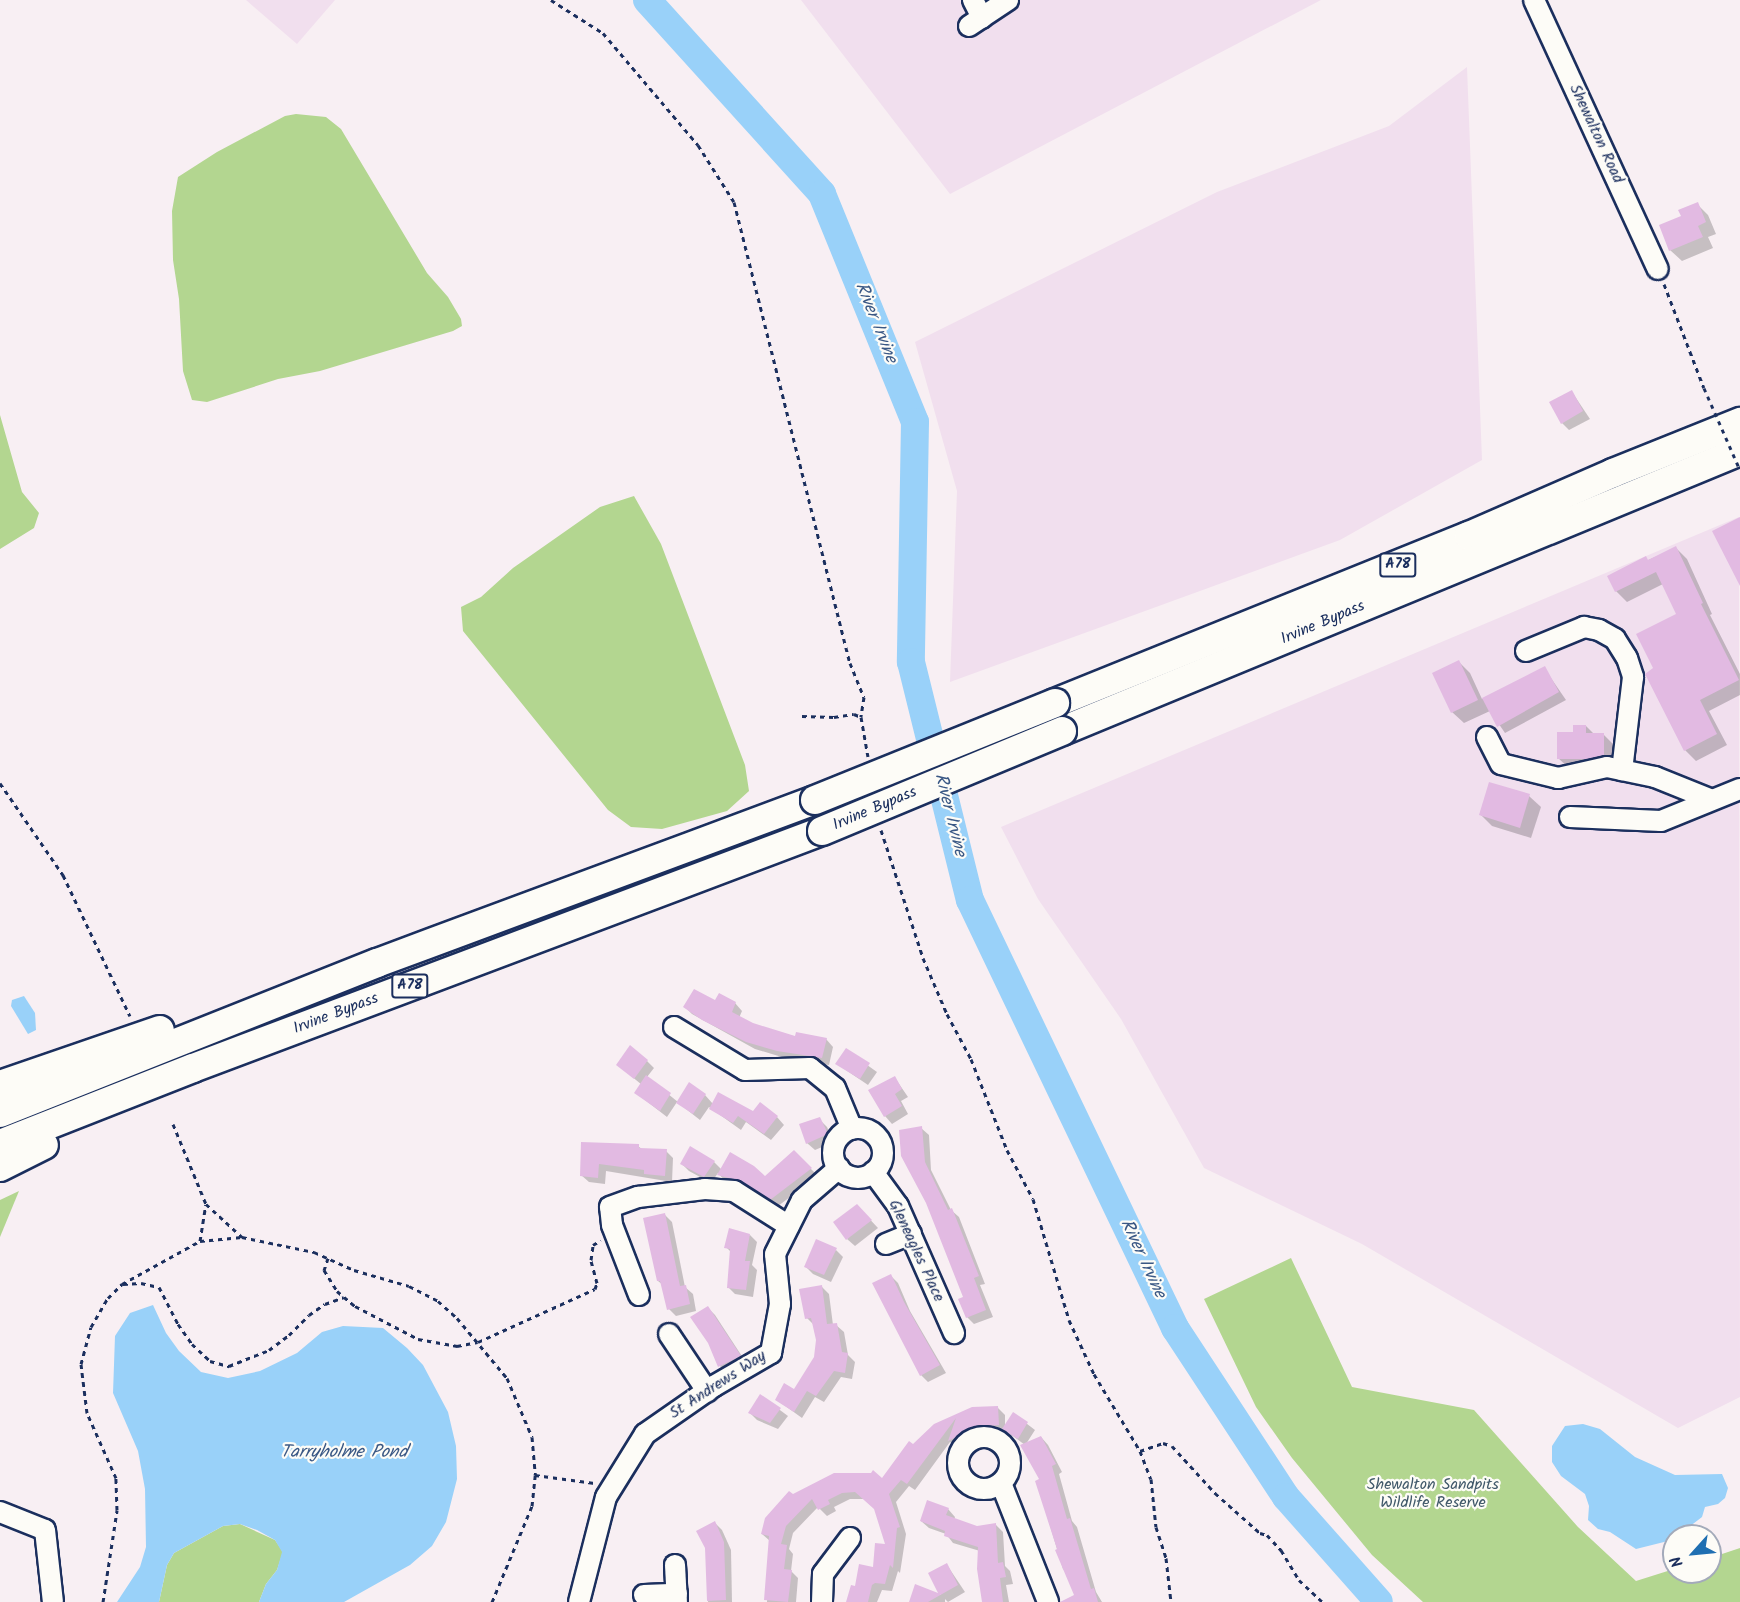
<!DOCTYPE html>
<html>
<head>
<meta charset="utf-8">
<style>
	body { margin:0 }
	#map { position:relative; width:1740px; height:1602px; overflow:hidden; background:#f8eff3; font-family:Kalam,sans-serif }
	div>[style] { position:absolute }
	[style*='--x'] { left:calc(var(--x)*1px); top:calc(var(--y)*1px); width:calc(var(--w)*1px); rotate:calc(var(--a)*1deg) }
	.built>* { inset:0; background:#f1dfee }
	.green>* { inset:0; background:#b3d690 }
	.water>* { inset:0; background:#99d1f9 }
	.shadow>* { inset:0; background:#0003 }
	.river>* { height:28px; margin:-14px; padding:0 14px; transform-origin:14px; border-radius:14px; background:#99d1f9 }
	.building>* { inset:0; background:#e2bae2 }
	.path>* { height:3px; margin-top:-1.5px; transform-origin:0; background:repeating-linear-gradient(90deg,#1b2f5e 0 4.5px,transparent 0 9px) }
	.roads { filter:drop-shadow(2px 0 #1b2f5e) drop-shadow(-2px 0 #1b2f5e) drop-shadow(0 2px #1b2f5e) drop-shadow(0 -2px #1b2f5e) }
	.minor>* { height:20px; margin:-10px; padding:0 10px; transform-origin:10px; border-radius:10px; background:#fdfcf7 }
	.minor>.ring { margin:-10px; padding:0; box-sizing:content-box; background:none; border:20px solid #fdfcf7; border-radius:50% }
	.highway>* { height:28px; margin:-14px; padding:0 14px; transform-origin:14px; border-radius:14px; background:#fdfcf7 }
	.path-bridge>* { height:3px; margin-top:-1.5px; transform-origin:0; background:repeating-linear-gradient(90deg,#1b2f5e 0 4.5px,transparent 0 9px) }
	.bridges { filter:drop-shadow(2px 0 #1b2f5e) drop-shadow(-2px 0 #1b2f5e) drop-shadow(0 2px #1b2f5e) drop-shadow(0 -2px #1b2f5e) }
	.highway-bridge>* { height:28px; margin:-14px; padding:0 14px; transform-origin:14px; border-radius:14px; background:#fdfcf7 }
	span { translate:-50% -50%; white-space:nowrap; text-align:center; line-height:1.15; -webkit-text-stroke:4.5px #fdfcf7; paint-order:stroke }
	.shield-label span { padding:2px 4px; background:#fdfcf7; border:2px solid; border-radius:4px; -webkit-text-stroke-width:0 }
	.shield-label { font-size:15px; color:#1b2f5e; font-weight:700 }
	.street-label { font-size:16px; color:#1b2f5e }
	.park-label { font-size:16px; color:#41596a }
	.water-label { font-size:18px; color:#3a5885; font-style:italic }
	.north { position:absolute; left:1662px; top:1524px; width:60px; height:60px; box-sizing:border-box; background:#fdfcf7; border:2px solid #a3aaba; border-radius:50%; rotate:243deg; font-size:16px; font-weight:700; line-height:24px; text-align:center; color:#1b2f5e }
	.north::after { content:''; display:block; margin:auto; width:21px; height:27px; background:#1f6fb2; clip-path:polygon(50% 0,100% 100%,50% 72%,0 100%) }
</style>
</head>
<body>
<div id="map">
	<div class="built">
		<div style="clip-path:polygon(246px 0,335px 0,297px 44px)"></div>
		<div style="clip-path:polygon(801px 0,1321px 0,950px 194px)"></div>
		<div style="clip-path:polygon(1467px 67px,1482px 460px,1340px 540px,950px 682px,957px 491px,915px 342px,1217px 192px,1389px 126px)"></div>
		<div style="clip-path:polygon(1739px 517px,1740px 1397px,1678px 1428px,1362px 1244px,1204px 1168px,1121px 1019px,1038px 899px,1001px 827px)"></div>
	</div>
	<div class="green">
		<div style="clip-path:polygon(296px 114px,326px 117px,341px 129px,427px 273px,448px 297px,461px 319px,462px 326px,453px 331px,320px 371px,278px 379px,207px 402px,192px 400px,183px 371px,179px 299px,173px 260px,172px 211px,178px 177px,217px 152px,285px 116px)"></div>
		<div style="clip-path:polygon(0 415px,22px 492px,39px 513px,34px 528px,0 549px)"></div>
		<div style="clip-path:polygon(634px 496px,661px 544px,745px 765px,749px 791px,727px 811px,662px 829px,631px 827px,608px 810px,463px 631px,461px 607px,481px 597px,513px 568px,600px 507px)"></div>
		<div style="clip-path:polygon(19px 1191px,0 1237px,0 1200px)"></div>
		<div style="clip-path:polygon(1291px 1258px,1352px 1387px,1474px 1410px,1578px 1527px,1636px 1581px,1674px 1569px,1674px 1572px,1710px 1572px,1710px 1558px,1740px 1548px,1740px 1602px,1423px 1602px,1372px 1555px,1292px 1458px,1256px 1407px,1204px 1299px)"></div>
		<div style="clip-path:polygon(240px 1524px,275px 1540px,283px 1552px,277px 1570px,266px 1584px,259px 1602px,159px 1602px,167px 1565px,174px 1553px,223px 1526px)"></div>
	</div>
	<div class="water">
		<div style="clip-path:polygon(24px 996px,35px 1013px,36px 1030px,28px 1034px,11px 1006px,12px 1000px)"></div>
		<div style="clip-path:polygon(153px 1305px,166px 1333px,179px 1351px,201px 1372px,228px 1378px,260px 1371px,297px 1353px,322px 1332px,343px 1326px,383px 1328px,407px 1348px,423px 1365px,448px 1412px,456px 1446px,457px 1479px,446px 1522px,432px 1546px,410px 1565px,344px 1602px,259px 1602px,266px 1584px,277px 1570px,282px 1552px,275px 1540px,257px 1530px,240px 1524px,223px 1526px,174px 1553px,167px 1565px,159px 1602px,117px 1602px,140px 1567px,146px 1547px,145px 1489px,138px 1451px,113px 1393px,115px 1336px,130px 1313px)"></div>
		<div style="clip-path:polygon(1583px 1424px,1600px 1429px,1635px 1457px,1675px 1475px,1722px 1474px,1728px 1488px,1725px 1498px,1718px 1504px,1705px 1507px,1702px 1517px,1672px 1540px,1636px 1549px,1610px 1532px,1598px 1529px,1588px 1520px,1589px 1506px,1585px 1494px,1561px 1476px,1552px 1462px,1552px 1446px,1565px 1426px)"></div>
	</div>
	<div class="shadow">
		<div style="clip-path:polygon(1697px 204px,1708px 215px,1716px 234px,1708px 237px,1713px 248px,1682px 261px,1670px 250px,1682px 217px)"></div>
		<div style="clip-path:polygon(1572px 392px,1590px 419px,1569px 430px,1562px 423px)"></div>
		<div style="clip-path:polygon(1676px 548px,1687px 559px,1712px 614px,1710px 615px,1740px 674px,1740px 695px,1709px 711px,1727px 745px,1696px 761px,1685px 750px,1654px 668px,1677px 614px,1663px 584px,1627px 602px,1616px 591px,1609px 577px)"></div>
		<div style="clip-path:polygon(1459px 662px,1470px 673px,1482px 699px,1544px 668px,1566px 700px,1505px 733px,1490px 711px,1464px 723px,1452px 712px)"></div>
		<div style="clip-path:polygon(1586px 726px,1594px 734px,1603px 734px,1615px 746px,1615px 766px,1570px 769px,1558px 758px,1575px 734px)"></div>
		<div style="clip-path:polygon(1529px 796px,1541px 807px,1531px 838px,1492px 826px,1481px 815px)"></div>
		<div style="clip-path:polygon(716px 1002px,735px 1003px,742px 1011px,739px 1018px,752px 1024px,796px 1037px,826px 1039px,833px 1047px,829px 1065px,785px 1058px,755px 1049px,692px 1014px,685px 1007px)"></div>
		<div style="clip-path:polygon(846px 1050px,877px 1072px,868px 1085px,837px 1064px)"></div>
		<div style="clip-path:polygon(647px 1061px,654px 1068px,647px 1077px,678px 1102px,705px 1095px,713px 1104px,777px 1117px,784px 1125px,771px 1140px,746px 1122px,741px 1130px,709px 1107px,700px 1120px,677px 1102px,667px 1117px,636px 1093px,642px 1085px,618px 1065px)"></div>
		<div style="clip-path:polygon(895px 1078px,908px 1097px,901px 1101px,908px 1114px,892px 1124px,885px 1116px)"></div>
		<div style="clip-path:polygon(819px 1119px,827px 1127px,834px 1142px,815px 1150px,807px 1143px)"></div>
		<div style="clip-path:polygon(921px 1128px,929px 1135px,931px 1170px,951px 1210px,959px 1217px,985px 1284px,980px 1285px,993px 1317px,974px 1324px,967px 1317px,965px 1298px,927px 1202px)"></div>
		<div style="clip-path:polygon(582px 1143px,638px 1146px,643px 1150px,666px 1151px,673px 1158px,672px 1182px,606px 1171px,605px 1184px,589px 1182px,581px 1175px)"></div>
		<div style="clip-path:polygon(794px 1152px,818px 1176px,778px 1206px,749px 1188px,726px 1182px,718px 1173px,711px 1183px,689px 1171px,682px 1164px,714px 1162px,722px 1170px,765px 1178px)"></div>
		<div style="clip-path:polygon(864px 1213px,878px 1228px,855px 1246px,847px 1239px)"></div>
		<div style="clip-path:polygon(665px 1215px,672px 1222px,685px 1287px,693px 1294px,696px 1311px,676px 1316px,669px 1309px,663px 1285px,658px 1281px)"></div>
		<div style="clip-path:polygon(750px 1235px,757px 1242px,752px 1265px,757px 1270px,753px 1297px,735px 1294px,728px 1287px,731px 1252px,726px 1247px)"></div>
		<div style="clip-path:polygon(836px 1250px,843px 1257px,831px 1282px,813px 1274px,806px 1267px)"></div>
		<div style="clip-path:polygon(891px 1276px,898px 1283px,910px 1311px,946px 1373px,928px 1382px,921px 1375px)"></div>
		<div style="clip-path:polygon(822px 1287px,829px 1294px,833px 1325px,836px 1325px,844px 1332px,848px 1355px,855px 1362px,852px 1379px,841px 1377px,824px 1402px,815px 1397px,802px 1418px,777px 1400px,794px 1391px,816px 1358px,817px 1340px,814px 1325px,807px 1318px)"></div>
		<div style="clip-path:polygon(708px 1308px,715px 1315px,747px 1364px,727px 1374px,720px 1366px,709px 1342px)"></div>
		<div style="clip-path:polygon(761px 1396px,788px 1416px,778px 1429px,757px 1420px,750px 1413px)"></div>
		<div style="clip-path:polygon(997px 1407px,1005px 1415px,1005px 1427px,1014px 1414px,1035px 1430px,1026px 1444px,1041px 1437px,1048px 1445px,1062px 1472px,1059px 1474px,1072px 1521px,1077px 1527px,1096px 1592px,1102px 1602px,1078px 1602px,1068px 1574px,1063px 1569px,1037px 1482px,1041px 1480px,1025px 1445px,1006px 1431px,984px 1434px,956px 1448px,950px 1442px,915px 1490px,909px 1486px,896px 1502px,906px 1534px,900px 1573px,898px 1571px,892px 1591px,882px 1590px,877px 1602px,848px 1602px,874px 1568px,887px 1545px,876px 1510px,864px 1499px,850px 1499px,834px 1507px,836px 1511px,827px 1516px,818px 1507px,793px 1533px,789px 1549px,793px 1554px,791px 1571px,798px 1578px,796px 1602px,767px 1602px,770px 1541px,762px 1534px,792px 1496px,883px 1480px,935px 1425px,972px 1408px)"></div>
		<div style="clip-path:polygon(948px 1509px,955px 1517px,954px 1520px,977px 1527px,996px 1525px,1003px 1532px,1005px 1566px,1010px 1571px,1013px 1584px,1006px 1585px,1009px 1602px,986px 1602px,980px 1551px,953px 1543px,946px 1534px,929px 1528px,921px 1521px)"></div>
		<div style="clip-path:polygon(715px 1523px,722px 1530px,731px 1550px,732px 1602px,708px 1602px)"></div>
		<div style="clip-path:polygon(947px 1565px,965px 1592px,948px 1602px,945px 1599px,945px 1602px,910px 1602px,916px 1586px,941px 1595px,930px 1574px)"></div>
	</div>
	<div class="river">
		<div style="--x:647;--y:0;--w:261;--a:47.9"></div>
		<div style="--x:822;--y:194;--w:246;--a:67.8"></div>
		<div style="--x:915;--y:422;--w:240;--a:91"></div>
		<div style="--x:911;--y:662;--w:245;--a:76.1"></div>
		<div style="--x:970;--y:900;--w:475;--a:64.4"></div>
		<div style="--x:1175;--y:1328;--w:202;--a:56.7"></div>
		<div style="--x:1286;--y:1497;--w:140;--a:48.5"></div>
	</div>
	<div class="building">
		<div style="clip-path:polygon(1698px 202px,1706px 222px,1698px 226px,1703px 237px,1669px 251px,1659px 225px,1681px 216px,1678px 210px)"></div>
		<div style="clip-path:polygon(1572px 390px,1583px 411px,1561px 424px,1549px 402px)"></div>
		<div style="clip-path:polygon(1740px 517px,1740px 586px,1712px 531px)"></div>
		<div style="clip-path:polygon(1676px 546px,1703px 603px,1701px 604px,1739px 680px,1700px 700px,1717px 734px,1684px 751px,1645px 674px,1653px 668px,1636px 634px,1676px 614px,1656px 572px,1615px 592px,1607px 576px,1646px 556px,1648px 560px)"></div>
		<div style="clip-path:polygon(1459px 660px,1478px 700px,1451px 713px,1432px 673px)"></div>
		<div style="clip-path:polygon(1545px 666px,1559px 692px,1497px 727px,1482px 698px)"></div>
		<div style="clip-path:polygon(1573px 725px,1586px 725px,1586px 733px,1604px 733px,1604px 755px,1590px 759px,1557px 759px,1557px 732px,1573px 732px)"></div>
		<div style="clip-path:polygon(1489px 782px,1530px 794px,1520px 828px,1479px 815px)"></div>
		<div style="clip-path:polygon(694px 989px,715px 1000px,719px 993px,736px 1002px,732px 1012px,753px 1023px,795px 1036px,796px 1032px,827px 1038px,822px 1058px,777px 1051px,746px 1042px,702px 1020px,683px 1007px)"></div>
		<div style="clip-path:polygon(630px 1045px,648px 1060px,634px 1079px,616px 1065px)"></div>
		<div style="clip-path:polygon(846px 1048px,870px 1063px,860px 1079px,835px 1064px)"></div>
		<div style="clip-path:polygon(646px 1075px,671px 1093px,660px 1111px,634px 1093px)"></div>
		<div style="clip-path:polygon(895px 1076px,902px 1089px,895px 1094px,902px 1106px,884px 1117px,868px 1090px)"></div>
		<div style="clip-path:polygon(689px 1082px,706px 1094px,693px 1114px,676px 1103px)"></div>
		<div style="clip-path:polygon(718px 1092px,753px 1111px,760px 1102px,778px 1116px,764px 1134px,738px 1116px,733px 1123px,709px 1109px)"></div>
		<div style="clip-path:polygon(820px 1117px,828px 1134px,806px 1144px,799px 1124px)"></div>
		<div style="clip-path:polygon(922px 1126px,925px 1162px,948px 1210px,952px 1208px,979px 1276px,974px 1278px,986px 1310px,966px 1318px,958px 1299px,963px 1297px,926px 1203px,901px 1156px,899px 1130px)"></div>
		<div style="clip-path:polygon(581px 1142px,639px 1144px,639px 1148px,667px 1149px,665px 1176px,644px 1174px,644px 1170px,599px 1164px,598px 1178px,580px 1176px)"></div>
		<div style="clip-path:polygon(690px 1146px,715px 1161px,704px 1177px,680px 1164px)"></div>
		<div style="clip-path:polygon(794px 1150px,812px 1168px,770px 1200px,740px 1181px,717px 1175px,730px 1152px,754px 1166px,765px 1176px)"></div>
		<div style="clip-path:polygon(857px 1204px,872px 1220px,846px 1240px,833px 1222px)"></div>
		<div style="clip-path:polygon(665px 1213px,680px 1286px,686px 1285px,690px 1304px,667px 1310px,660px 1281px,657px 1281px,643px 1218px)"></div>
		<div style="clip-path:polygon(729px 1228px,750px 1234px,745px 1261px,750px 1261px,746px 1290px,727px 1288px,730px 1249px,724px 1248px)"></div>
		<div style="clip-path:polygon(816px 1239px,837px 1248px,824px 1275px,804px 1267px)"></div>
		<div style="clip-path:polygon(891px 1274px,904px 1302px,940px 1365px,920px 1376px,872px 1283px)"></div>
		<div style="clip-path:polygon(822px 1285px,827px 1324px,837px 1323px,842px 1352px,848px 1353px,845px 1373px,834px 1371px,816px 1396px,807px 1391px,794px 1412px,775px 1400px,784px 1383px,794px 1389px,814px 1357px,816px 1340px,811px 1318px,805px 1319px,799px 1289px)"></div>
		<div style="clip-path:polygon(708px 1306px,741px 1356px,718px 1367px,708px 1343px,690px 1317px)"></div>
		<div style="clip-path:polygon(760px 1394px,781px 1408px,770px 1423px,748px 1413px)"></div>
		<div style="clip-path:polygon(998px 1406px,999px 1425px,977px 1427px,948px 1441px,956px 1418px,907px 1484px,901px 1480px,889px 1494px,900px 1527px,897px 1528px,893px 1568px,890px 1565px,885px 1584px,875px 1583px,872px 1585px,868px 1602px,846px 1602px,851px 1585px,855px 1586px,859px 1564px,873px 1567px,875px 1543px,885px 1544px,874px 1509px,855px 1492px,842px 1493px,828px 1500px,830px 1504px,818px 1510px,812px 1499px,786px 1526px,781px 1544px,787px 1545px,784px 1569px,792px 1570px,788px 1602px,764px 1600px,769px 1536px,761px 1534px,765px 1518px,789px 1491px,793px 1494px,834px 1473px,871px 1473px,873px 1470px,882px 1478px,909px 1441px,913px 1444px,934px 1424px,972px 1407px)"></div>
		<div style="clip-path:polygon(1013px 1412px,1028px 1422px,1018px 1439px,1002px 1429px)"></div>
		<div style="clip-path:polygon(1041px 1436px,1056px 1464px,1052px 1466px,1067px 1519px,1070px 1518px,1091px 1589px,1094px 1588px,1098px 1602px,1060px 1602px,1074px 1595px,1055px 1550px,1057px 1549px,1035px 1481px,1039px 1479px,1020px 1445px)"></div>
		<div style="clip-path:polygon(927px 1500px,949px 1508px,946px 1515px,977px 1526px,996px 1523px,998px 1563px,1003px 1562px,1006px 1577px,1000px 1578px,1003px 1602px,982px 1602px,977px 1569px,978px 1547px,944px 1536px,945px 1531px,920px 1521px)"></div>
		<div style="clip-path:polygon(715px 1521px,724px 1542px,726px 1600px,707px 1601px,705px 1548px,696px 1531px)"></div>
		<div style="clip-path:polygon(947px 1563px,958px 1585px,928px 1602px,909px 1602px,915px 1584px,938px 1593px,928px 1573px)"></div>
	</div>
	<div class="path">
		<div style="--x:551;--y:0;--w:62;--a:32.4"></div>
		<div style="--x:603;--y:33;--w:147;--a:49.7"></div>
		<div style="--x:698;--y:145;--w:67;--a:57.7"></div>
		<div style="--x:734;--y:202;--w:475;--a:75.9"></div>
		<div style="--x:850;--y:663;--w:37;--a:68"></div>
		<div style="--x:864;--y:697;--w:20;--a:99"></div>
		<div style="--x:1664;--y:284;--w:111;--a:69"></div>
		<div style="--x:802;--y:716;--w:32;--a:2"></div>
		<div style="--x:834;--y:717;--w:20;--a:-9"></div>
		<div style="--x:854;--y:714;--w:8;--a:23"></div>
		<div style="--x:861;--y:717;--w:40;--a:80"></div>
		<div style="--x:0;--y:783;--w:112;--a:55.6"></div>
		<div style="--x:63;--y:875;--w:156;--a:64.6"></div>
		<div style="--x:881;--y:830;--w:135;--a:71.8"></div>
		<div style="--x:923;--y:958;--w:61;--a:66.8"></div>
		<div style="--x:947;--y:1014;--w:51;--a:61.9"></div>
		<div style="--x:971;--y:1059;--w:98;--a:68.4"></div>
		<div style="--x:1007;--y:1150;--w:55;--a:62"></div>
		<div style="--x:1033;--y:1199;--w:126;--a:73.4"></div>
		<div style="--x:1069;--y:1320;--w:60;--a:65.2"></div>
		<div style="--x:1094;--y:1374;--w:90;--a:59.1"></div>
		<div style="--x:1140;--y:1451;--w:24;--a:-19"></div>
		<div style="--x:1163;--y:1443;--w:9;--a:18"></div>
		<div style="--x:1172;--y:1446;--w:64;--a:47.5"></div>
		<div style="--x:1215;--y:1493;--w:60;--a:41.6"></div>
		<div style="--x:1260;--y:1533;--w:7;--a:16"></div>
		<div style="--x:1267;--y:1535;--w:21;--a:47"></div>
		<div style="--x:1281;--y:1550;--w:35;--a:59"></div>
		<div style="--x:1299;--y:1580;--w:33;--a:43"></div>
		<div style="--x:173;--y:1124;--w:87;--a:67.6"></div>
		<div style="--x:206;--y:1204;--w:49;--a:42.5"></div>
		<div style="--x:242;--y:1237;--w:74;--a:11.8"></div>
		<div style="--x:314;--y:1252;--w:44;--a:24.2"></div>
		<div style="--x:354;--y:1270;--w:57;--a:16.2"></div>
		<div style="--x:409;--y:1286;--w:33;--a:27"></div>
		<div style="--x:438;--y:1301;--w:25;--a:42"></div>
		<div style="--x:457;--y:1318;--w:78;--a:50.2"></div>
		<div style="--x:507;--y:1378;--w:64;--a:67"></div>
		<div style="--x:532;--y:1437;--w:38;--a:85"></div>
		<div style="--x:535;--y:1475;--w:60;--a:7.7"></div>
		<div style="--x:200;--y:1241;--w:42;--a:-5.4"></div>
		<div style="--x:328;--y:1258;--w:13;--a:108"></div>
		<div style="--x:324;--y:1270;--w:25;--a:58"></div>
		<div style="--x:337;--y:1291;--w:23;--a:40"></div>
		<div style="--x:355;--y:1306;--w:71;--a:27.6"></div>
		<div style="--x:418;--y:1339;--w:40;--a:10"></div>
		<div style="--x:457;--y:1346;--w:21;--a:-11"></div>
		<div style="--x:478;--y:1342;--w:128;--a:-24.4"></div>
		<div style="--x:595;--y:1289;--w:6;--a:-72"></div>
		<div style="--x:597;--y:1283;--w:24;--a:-105"></div>
		<div style="--x:591;--y:1260;--w:15;--a:-82"></div>
		<div style="--x:593;--y:1245;--w:9;--a:-32"></div>
		<div style="--x:123;--y:1284;--w:18;--a:-3"></div>
		<div style="--x:141;--y:1283;--w:18;--a:13"></div>
		<div style="--x:159;--y:1287;--w:42;--a:62.8"></div>
		<div style="--x:178;--y:1324;--w:24;--a:55"></div>
		<div style="--x:192;--y:1344;--w:25;--a:43"></div>
		<div style="--x:210;--y:1361;--w:20;--a:15"></div>
		<div style="--x:229;--y:1366;--w:43;--a:-21.8"></div>
		<div style="--x:269;--y:1350;--w:25;--a:-37"></div>
		<div style="--x:289;--y:1335;--w:28;--a:-45"></div>
		<div style="--x:309;--y:1315;--w:19;--a:-35"></div>
		<div style="--x:325;--y:1304;--w:20;--a:-20"></div>
		<div style="--x:1140;--y:1451;--w:30;--a:69"></div>
		<div style="--x:1151;--y:1479;--w:48;--a:84.1"></div>
		<div style="--x:1156;--y:1527;--w:33;--a:72"></div>
		<div style="--x:1166;--y:1558;--w:44;--a:83.5"></div>
		<div style="--x:103;--y:1602;--w:93;--a:-81.3"></div>
		<div style="--x:117;--y:1510;--w:32;--a:-92"></div>
		<div style="--x:116;--y:1478;--w:71;--a:-114"></div>
		<div style="--x:87;--y:1413;--w:49;--a:-97"></div>
		<div style="--x:81;--y:1364;--w:38;--a:-75"></div>
		<div style="--x:91;--y:1327;--w:34;--a:-60"></div>
		<div style="--x:108;--y:1298;--w:20;--a:-45"></div>
		<div style="--x:122;--y:1284;--w:89;--a:-28.9"></div>
		<div style="--x:200;--y:1241;--w:37;--a:-81"></div>
		<div style="--x:492;--y:1602;--w:104;--a:-67.4"></div>
		<div style="--x:532;--y:1506;--w:31;--a:-84"></div>
	</div>
	<div class="roads">
		<div class="minor">
			<div style="--x:973;--y:0;--w:20;--a:63"></div>
			<div style="--x:1534;--y:0;--w:296;--a:65.3"></div>
			<div style="--x:969;--y:26;--w:47;--a:-33.7"></div>
			<div style="--x:1526;--y:651;--w:63;--a:-22.5"></div>
			<div style="--x:1584;--y:627;--w:15;--a:11"></div>
			<div style="--x:1599;--y:630;--w:18;--a:29"></div>
			<div style="--x:1615;--y:639;--w:22;--a:58"></div>
			<div style="--x:1627;--y:658;--w:20;--a:72"></div>
			<div style="--x:1633;--y:677;--w:94;--a:96.7"></div>
			<div style="--x:1487;--y:737;--w:30;--a:63"></div>
			<div style="--x:1501;--y:764;--w:59;--a:13.8"></div>
			<div style="--x:1558;--y:778;--w:50;--a:-12.7"></div>
			<div style="--x:1607;--y:767;--w:49;--a:11.8"></div>
			<div style="--x:1655;--y:777;--w:61;--a:22"></div>
			<div style="--x:1570;--y:817;--w:91;--a:2.5"></div>
			<div style="--x:1661;--y:821;--w:85;--a:-22.1"></div>
			<div style="--x:674;--y:1027;--w:83;--a:31.2"></div>
			<div style="--x:745;--y:1070;--w:65;--a:-1.8"></div>
			<div style="--x:810;--y:1068;--w:32;--a:39"></div>
			<div style="--x:835;--y:1088;--w:44;--a:67.5"></div>
			<div class="ring" style="left:833px;top:1128px;width:30px;height:30px"></div>
			<div style="--x:873;--y:1172;--w:42;--a:53.7"></div>
			<div style="--x:898;--y:1206;--w:139;--a:66.2"></div>
			<div style="--x:886;--y:1244;--w:27;--a:-22"></div>
			<div style="--x:639;--y:1295;--w:75;--a:-111.1"></div>
			<div style="--x:612;--y:1225;--w:18;--a:-96"></div>
			<div style="--x:610;--y:1207;--w:30;--a:-20"></div>
			<div style="--x:638;--y:1197;--w:67;--a:-6.8"></div>
			<div style="--x:705;--y:1189;--w:29;--a:4"></div>
			<div style="--x:734;--y:1191;--w:65;--a:32.5"></div>
			<div style="--x:669;--y:1334;--w:69;--a:56.3"></div>
			<div class="ring" style="left:958px;top:1437px;width:32px;height:32px"></div>
			<div style="--x:1001;--y:1483;--w:128;--a:68.4"></div>
			<div style="--x:0;--y:1512;--w:48;--a:21.8"></div>
			<div style="--x:45;--y:1530;--w:72;--a:83.7"></div>
			<div style="--x:675;--y:1565;--w:37;--a:87"></div>
			<div style="--x:644;--y:1595;--w:33;--a:-2"></div>
			<div style="--x:579;--y:1602;--w:108;--a:-75.6"></div>
			<div style="--x:606;--y:1497;--w:74;--a:-58.2"></div>
			<div style="--x:645;--y:1434;--w:84;--a:-34.8"></div>
			<div style="--x:714;--y:1386;--w:66;--a:-30.1"></div>
			<div style="--x:771;--y:1353;--w:50;--a:-79.6"></div>
			<div style="--x:780;--y:1304;--w:50;--a:-95.7"></div>
			<div style="--x:775;--y:1254;--w:60;--a:-63.4"></div>
			<div style="--x:802;--y:1200;--w:49;--a:-40.9"></div>
			<div style="--x:822;--y:1602;--w:28;--a:-88"></div>
			<div style="--x:823;--y:1574;--w:45;--a:-53.1"></div>
		</div>
		<div class="highway">
			<div style="--x:1055;--y:703;--w:446;--a:-22"></div>
			<div style="--x:1469;--y:536;--w:157;--a:-23.6"></div>
			<div style="--x:1613;--y:473;--w:137;--a:-21.9"></div>
			<div style="--x:1062;--y:731;--w:734;--a:-22.44"></div>
			<div style="--x:0;--y:1085;--w:169;--a:-19"></div>
			<div style="--x:0;--y:1113;--w:406;--a:-21.7"></div>
			<div style="--x:377;--y:963;--w:467;--a:-20.4"></div>
			<div style="--x:0;--y:1144;--w:207;--a:-21.5"></div>
			<div style="--x:193;--y:1068;--w:672;--a:-20.65"></div>
			<div style="--x:0;--y:1167;--w:49;--a:-26.6"></div>
		</div>
	</div>
	<div class="path-bridge">
		<div style="--x:1704;--y:388;--w:90;--a:66.3"></div>
	</div>
	<div class="bridges">
		<div class="highway-bridge">
			<div style="--x:815;--y:800;--w:259;--a:-22"></div>
			<div style="--x:822;--y:831;--w:260;--a:-22.6"></div>
		</div>
	</div>
	<div class="shield-label">
		<span style="left:1398px;top:565px">A78</span>
		<span style="left:410px;top:986px">A78</span>
	</div>
	<div class="street-label">
		<span style="left:1596px;top:134px;rotate:65deg">Shewalton Road</span>
		<span style="left:1323px;top:623px;rotate:-23deg">Irvine Bypass</span>
		<span style="left:875px;top:809px;rotate:-23deg">Irvine Bypass</span>
		<span style="left:336px;top:1014px;rotate:-21deg">Irvine Bypass</span>
		<span style="left:916px;top:1251px;rotate:65deg">Gleneagles Place</span>
		<span style="left:718px;top:1385px;rotate:-33deg">St Andrews Way</span>
	</div>
	<div class="park-label">
		<span style="left:1433px;top:1494px">Shewalton Sandpits<br>Wildlife Reserve</span>
	</div>
	<div class="water-label">
		<span style="left:875px;top:323px;rotate:68deg">River Irvine</span>
		<span style="left:949px;top:815px;rotate:76deg">River Irvine</span>
		<span style="left:1142px;top:1259px;rotate:65deg">River Irvine</span>
		<span style="left:344px;top:1453px">Tarryholme Pond</span>
	</div>
	<div class="north">N</div>
</div>
</body>
</html>
